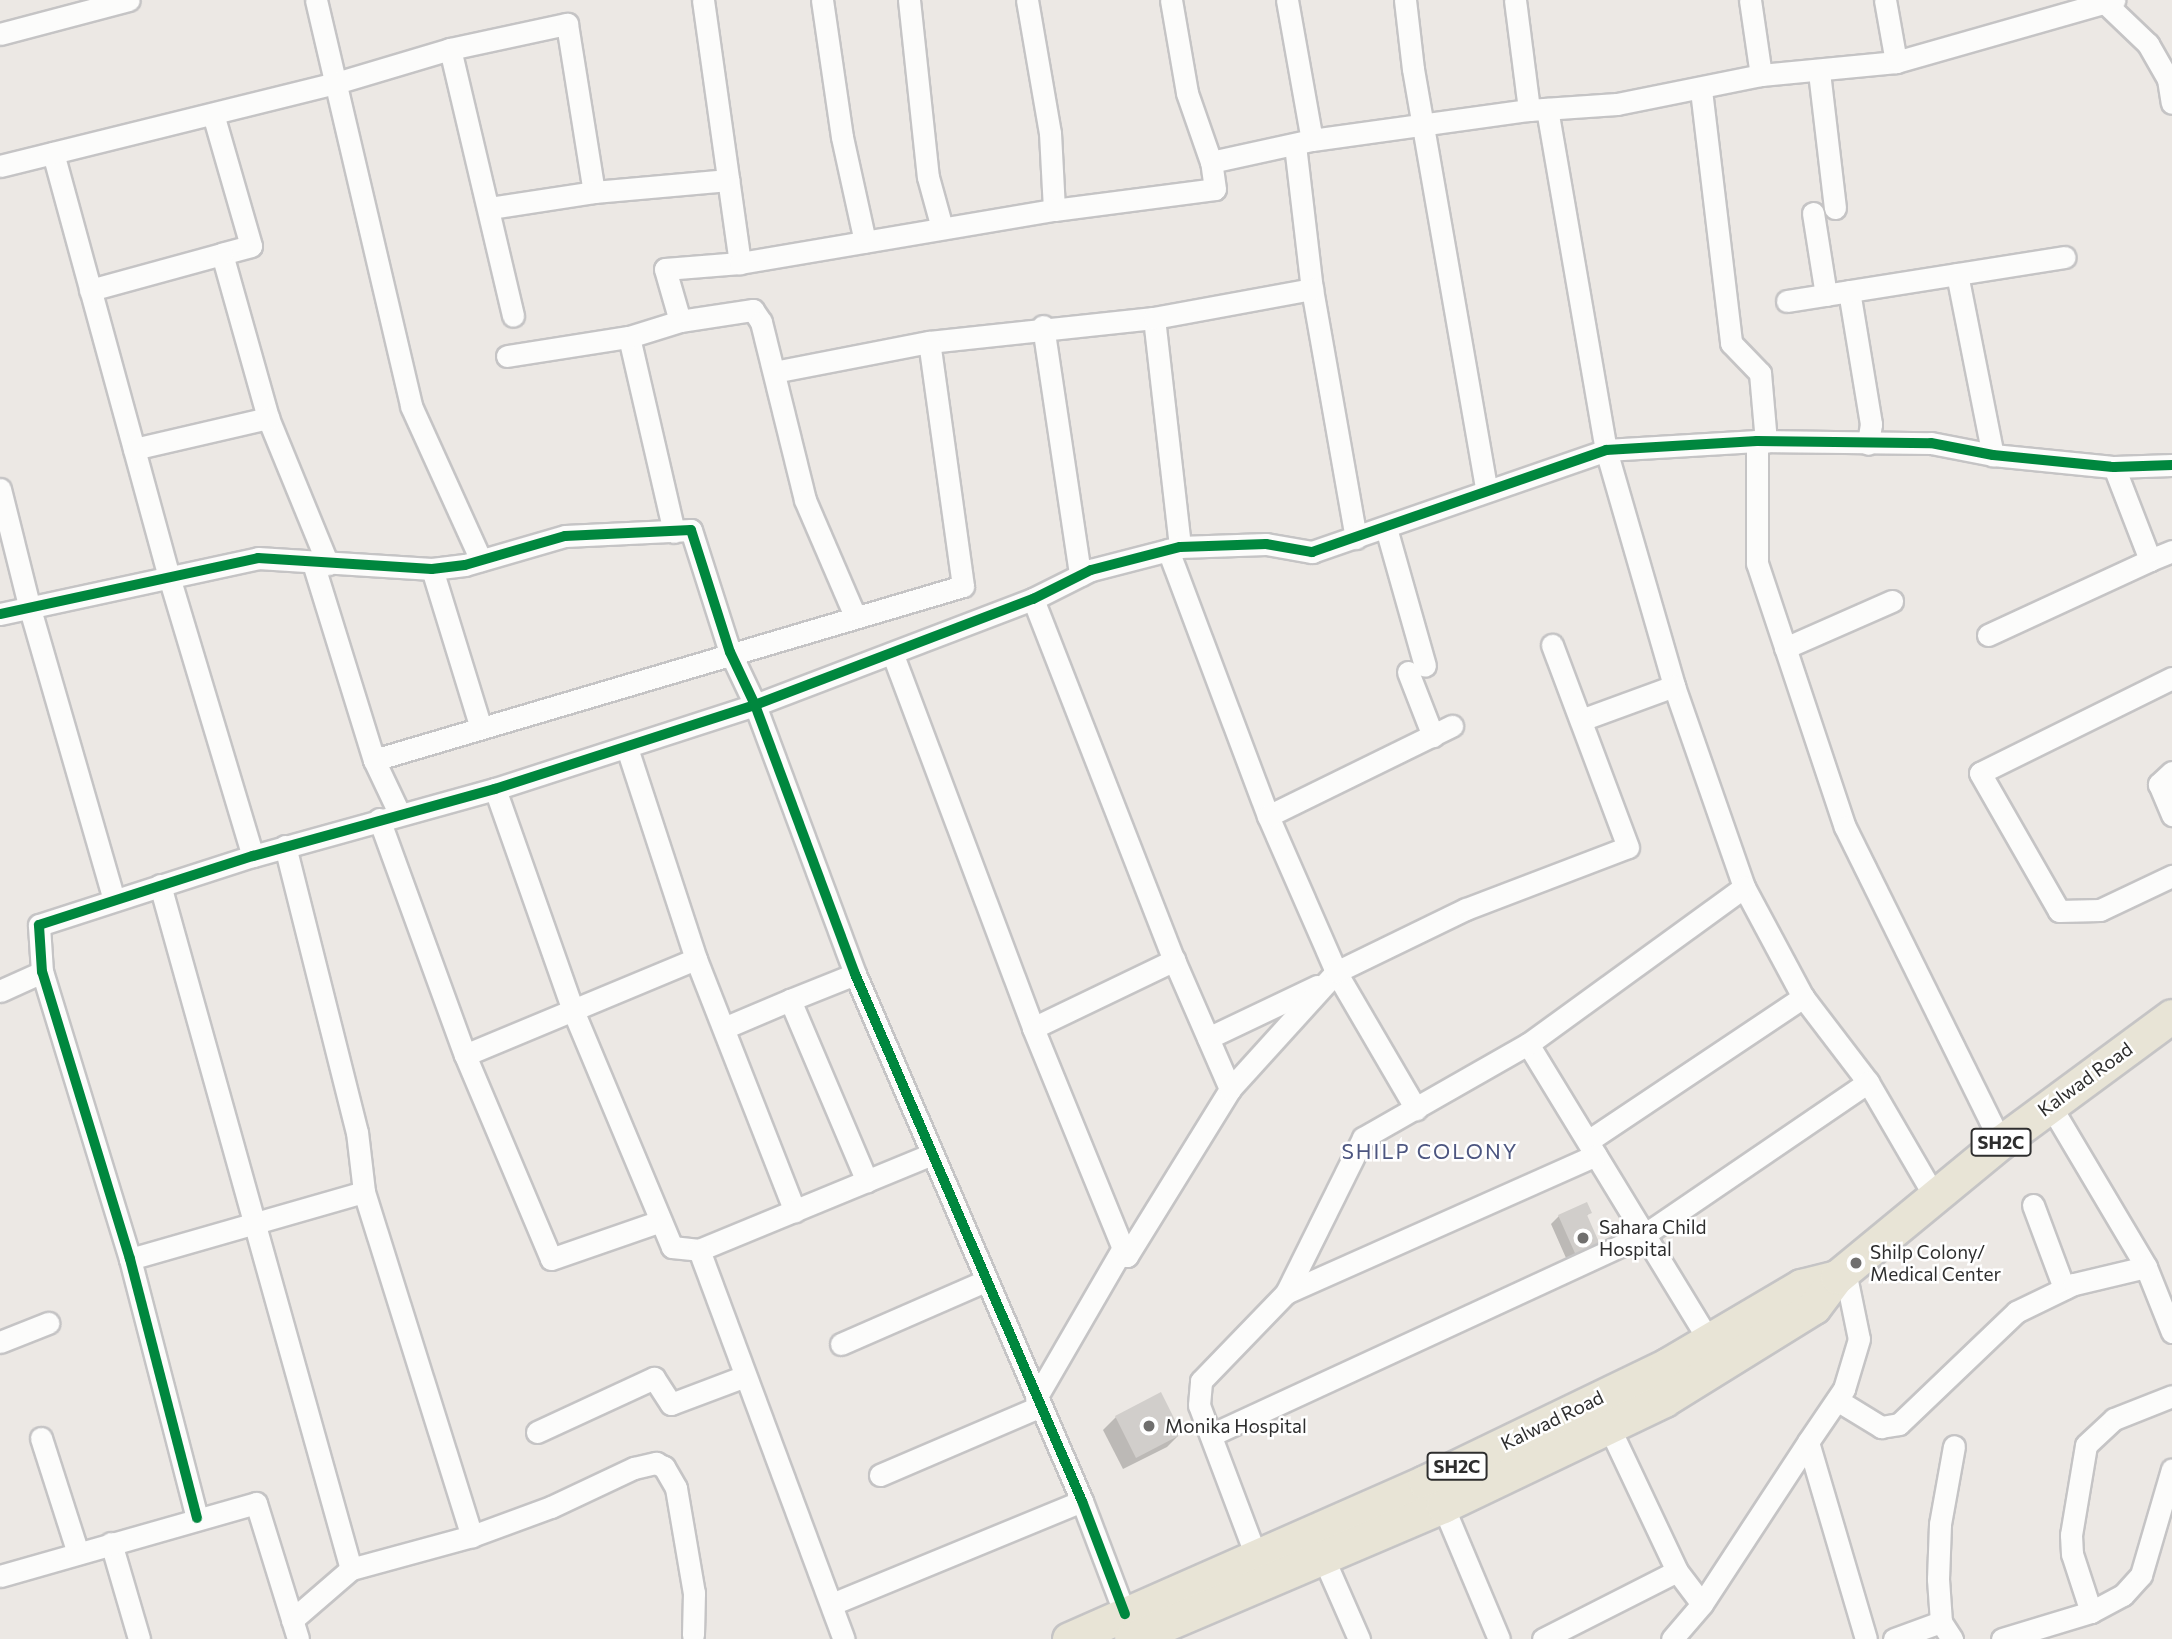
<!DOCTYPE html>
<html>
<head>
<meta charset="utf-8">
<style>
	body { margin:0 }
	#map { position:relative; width:2172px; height:1639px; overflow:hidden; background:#ece8e4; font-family:Commissioner,sans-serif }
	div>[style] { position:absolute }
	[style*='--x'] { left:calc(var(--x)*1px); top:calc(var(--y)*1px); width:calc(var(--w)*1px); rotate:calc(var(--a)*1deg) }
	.shadow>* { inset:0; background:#0003 }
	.building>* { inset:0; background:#d1cecb }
	.roads { filter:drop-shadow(2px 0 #c5c4c5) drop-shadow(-2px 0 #c5c4c5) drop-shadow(0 2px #c5c4c5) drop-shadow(0 -2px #c5c4c5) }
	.street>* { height:21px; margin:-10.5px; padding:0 10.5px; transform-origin:10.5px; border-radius:10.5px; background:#fcfcfb }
	.primary>* { height:33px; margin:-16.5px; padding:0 16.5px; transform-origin:16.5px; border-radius:16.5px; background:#e8e4d6 }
	.cycleway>* { height:10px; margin:-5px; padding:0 5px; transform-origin:5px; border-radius:5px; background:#00873e }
	.dots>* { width:19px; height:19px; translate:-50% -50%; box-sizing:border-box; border:4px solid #fff; border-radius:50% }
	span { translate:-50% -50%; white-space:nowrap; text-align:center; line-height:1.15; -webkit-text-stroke:5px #fff; paint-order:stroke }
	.shield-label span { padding:2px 5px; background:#fff; border:2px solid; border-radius:5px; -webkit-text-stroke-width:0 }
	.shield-label { font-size:18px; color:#2e2e2e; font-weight:700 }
	.street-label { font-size:19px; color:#2e2e2e }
	.poi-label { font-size:19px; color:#2e2e2e }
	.left { translate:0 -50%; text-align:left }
	.neighbourhood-label { font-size:21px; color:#4d5680; letter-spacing:2px }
</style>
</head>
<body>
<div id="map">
	<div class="shadow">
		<div style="clip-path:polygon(1590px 1212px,1586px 1217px,1600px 1249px,1570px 1267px,1551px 1224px,1559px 1216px)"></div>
		<div style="clip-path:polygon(1116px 1417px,1180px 1434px,1167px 1447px,1123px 1469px,1103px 1430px)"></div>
	</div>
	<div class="building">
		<div style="clip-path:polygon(1587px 1202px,1592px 1213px,1587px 1215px,1602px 1249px,1578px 1260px,1558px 1215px)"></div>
		<div style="clip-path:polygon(1161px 1392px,1182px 1434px,1136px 1458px,1115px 1416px)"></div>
	</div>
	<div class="roads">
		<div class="street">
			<div style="--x:316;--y:0;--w:417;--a:76.8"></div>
			<div style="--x:411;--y:406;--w:169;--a:65.6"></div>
			<div style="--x:703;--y:0;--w:266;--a:82"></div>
			<div style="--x:822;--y:0;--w:138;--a:81.7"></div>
			<div style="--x:842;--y:137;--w:107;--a:77.6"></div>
			<div style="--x:909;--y:0;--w:178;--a:83.9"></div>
			<div style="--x:928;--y:177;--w:53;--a:74.6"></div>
			<div style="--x:1027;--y:0;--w:135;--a:80.2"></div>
			<div style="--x:1050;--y:133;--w:77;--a:87"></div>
			<div style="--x:1171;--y:0;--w:94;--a:80.2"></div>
			<div style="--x:1187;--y:93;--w:73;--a:70.8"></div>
			<div style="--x:1287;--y:0;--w:142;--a:79.9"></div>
			<div style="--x:1405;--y:0;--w:69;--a:83.4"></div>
			<div style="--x:1413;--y:69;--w:428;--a:80.1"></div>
			<div style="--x:1515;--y:0;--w:111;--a:82.7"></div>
			<div style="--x:1750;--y:0;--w:76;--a:81.7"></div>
			<div style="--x:1885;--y:0;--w:63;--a:79.9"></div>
			<div style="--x:2102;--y:0;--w:64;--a:43.7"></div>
			<div style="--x:2148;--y:44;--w:40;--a:60.3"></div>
			<div style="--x:2168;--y:79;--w:24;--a:81"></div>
			<div style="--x:0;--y:34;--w:133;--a:-14.8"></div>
			<div style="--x:450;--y:49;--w:274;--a:76.7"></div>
			<div style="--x:1819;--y:72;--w:137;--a:83.3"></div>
			<div style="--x:1701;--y:90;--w:255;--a:83.2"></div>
			<div style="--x:1731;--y:343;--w:42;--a:46"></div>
			<div style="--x:1760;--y:373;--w:69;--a:85"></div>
			<div style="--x:1547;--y:109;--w:346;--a:80.2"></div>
			<div style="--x:1606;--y:450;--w:246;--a:73.9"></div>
			<div style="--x:1674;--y:686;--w:213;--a:70.8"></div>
			<div style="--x:1744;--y:887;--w:125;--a:61.8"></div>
			<div style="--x:1803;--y:997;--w:107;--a:52.6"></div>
			<div style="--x:1868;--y:1082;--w:133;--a:59.8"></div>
			<div style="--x:213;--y:114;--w:137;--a:73.9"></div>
			<div style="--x:251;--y:246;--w:30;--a:165"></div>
			<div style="--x:222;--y:254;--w:170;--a:74.3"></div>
			<div style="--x:268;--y:418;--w:158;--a:67.7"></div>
			<div style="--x:1295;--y:145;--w:145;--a:83.3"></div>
			<div style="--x:1312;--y:289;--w:253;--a:80"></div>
			<div style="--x:53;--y:153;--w:443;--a:74.7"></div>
			<div style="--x:170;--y:580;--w:288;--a:73.3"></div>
			<div style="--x:0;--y:166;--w:346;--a:-13.9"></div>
			<div style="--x:336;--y:83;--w:119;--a:-16.6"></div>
			<div style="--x:450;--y:49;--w:120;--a:-12.1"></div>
			<div style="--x:567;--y:24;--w:170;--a:80.9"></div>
			<div style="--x:490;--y:208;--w:105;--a:-8.7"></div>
			<div style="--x:594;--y:192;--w:135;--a:-5.1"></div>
			<div style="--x:1813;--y:213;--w:83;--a:81"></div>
			<div style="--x:1957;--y:274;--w:185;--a:78.8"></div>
			<div style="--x:90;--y:290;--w:137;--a:-15.3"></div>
			<div style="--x:1849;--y:291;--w:135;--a:80.6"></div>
			<div style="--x:1871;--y:424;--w:20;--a:99"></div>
			<div style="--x:1787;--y:301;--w:281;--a:-9"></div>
			<div style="--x:1154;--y:318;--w:230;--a:83.5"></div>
			<div style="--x:680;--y:321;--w:54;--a:-106.1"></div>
			<div style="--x:665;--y:269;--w:75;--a:-4.6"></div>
			<div style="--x:740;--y:263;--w:318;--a:-9.6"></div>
			<div style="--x:1054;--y:210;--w:162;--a:-7.4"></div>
			<div style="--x:1215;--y:189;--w:27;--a:-98"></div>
			<div style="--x:1211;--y:162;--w:103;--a:-12.3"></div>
			<div style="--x:1312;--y:140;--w:219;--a:-7.9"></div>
			<div style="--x:1529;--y:110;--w:88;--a:-3.9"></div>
			<div style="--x:1617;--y:104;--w:147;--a:-11.4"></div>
			<div style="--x:1761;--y:75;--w:136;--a:-5.5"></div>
			<div style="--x:1896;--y:62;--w:227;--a:-15.9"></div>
			<div style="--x:1043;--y:326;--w:252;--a:81.5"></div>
			<div style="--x:629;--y:337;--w:200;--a:77"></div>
			<div style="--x:507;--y:356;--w:123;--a:-8.9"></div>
			<div style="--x:629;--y:337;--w:53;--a:-17.4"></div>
			<div style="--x:680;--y:321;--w:74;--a:-8.6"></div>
			<div style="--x:753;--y:310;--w:14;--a:56"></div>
			<div style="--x:761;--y:322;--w:183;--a:76.1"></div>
			<div style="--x:805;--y:500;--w:126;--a:66.7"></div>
			<div style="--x:774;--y:372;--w:158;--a:-11"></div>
			<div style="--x:929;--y:342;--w:226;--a:-6.1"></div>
			<div style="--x:1154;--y:318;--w:161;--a:-10.4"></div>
			<div style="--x:1757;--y:441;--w:122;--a:90"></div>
			<div style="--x:1757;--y:563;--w:278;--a:71.6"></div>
			<div style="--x:1845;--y:827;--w:352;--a:63.7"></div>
			<div style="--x:134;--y:449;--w:138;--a:-13"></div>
			<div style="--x:2114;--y:467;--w:100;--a:68.8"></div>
			<div style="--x:2150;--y:560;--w:24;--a:-22"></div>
			<div style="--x:0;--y:489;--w:124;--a:76"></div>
			<div style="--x:30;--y:609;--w:303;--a:73.9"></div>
			<div style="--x:1386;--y:528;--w:143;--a:74.2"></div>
			<div style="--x:1168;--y:550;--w:284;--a:69.4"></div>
			<div style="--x:1268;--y:816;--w:170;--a:66.4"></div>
			<div style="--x:1336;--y:972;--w:159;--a:59.7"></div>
			<div style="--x:313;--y:563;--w:206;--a:72.8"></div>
			<div style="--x:374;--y:760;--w:59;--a:64.7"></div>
			<div style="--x:432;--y:569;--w:166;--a:72.9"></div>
			<div style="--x:1033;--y:599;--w:388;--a:68.7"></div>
			<div style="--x:1174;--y:960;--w:141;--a:66.5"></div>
			<div style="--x:0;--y:614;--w:264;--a:-12.2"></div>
			<div style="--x:258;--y:558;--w:174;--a:3.6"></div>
			<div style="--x:432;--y:569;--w:33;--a:-7"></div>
			<div style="--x:465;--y:565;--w:104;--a:-16.2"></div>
			<div style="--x:565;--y:536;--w:126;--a:-2.7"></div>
			<div style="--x:691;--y:530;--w:128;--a:72.3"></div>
			<div style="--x:730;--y:652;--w:59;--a:64.7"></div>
			<div style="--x:755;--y:705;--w:287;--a:69.6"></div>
			<div style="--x:855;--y:974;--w:574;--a:66.7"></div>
			<div style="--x:1082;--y:1501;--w:121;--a:69.2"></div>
			<div style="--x:1988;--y:635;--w:179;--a:-24.8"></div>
			<div style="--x:1785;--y:648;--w:117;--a:-23.7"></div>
			<div style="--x:893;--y:655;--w:398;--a:69.4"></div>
			<div style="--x:1033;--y:1028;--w:238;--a:67.8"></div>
			<div style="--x:1408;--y:672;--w:69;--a:68.7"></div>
			<div style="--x:2172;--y:678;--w:214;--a:153.7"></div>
			<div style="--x:1980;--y:773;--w:159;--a:60.2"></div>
			<div style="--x:2059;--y:911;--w:41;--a:-1.4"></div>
			<div style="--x:2100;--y:910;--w:80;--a:-25.3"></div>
			<div style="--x:1581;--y:720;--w:99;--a:-20.1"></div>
			<div style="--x:627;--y:748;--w:222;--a:71.9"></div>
			<div style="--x:696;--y:959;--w:271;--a:68.6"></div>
			<div style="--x:374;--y:760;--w:614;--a:-16.46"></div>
			<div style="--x:963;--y:586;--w:246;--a:-97.9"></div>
			<div style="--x:2172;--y:772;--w:18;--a:137"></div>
			<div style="--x:2159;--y:784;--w:34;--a:67"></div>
			<div style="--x:495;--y:789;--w:232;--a:70.6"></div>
			<div style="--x:572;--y:1008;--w:259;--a:67.3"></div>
			<div style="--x:672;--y:1247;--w:27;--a:6"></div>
			<div style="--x:699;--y:1250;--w:252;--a:-22.4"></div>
			<div style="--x:1268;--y:816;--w:205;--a:-26.1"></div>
			<div style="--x:379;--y:819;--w:251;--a:70"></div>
			<div style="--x:465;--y:1055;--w:221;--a:67.1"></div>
			<div style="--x:551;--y:1259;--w:116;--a:-19.1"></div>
			<div style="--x:285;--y:846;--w:295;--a:75.9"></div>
			<div style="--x:357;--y:1132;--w:60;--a:83.3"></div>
			<div style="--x:364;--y:1192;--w:361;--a:72.6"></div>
			<div style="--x:160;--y:885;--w:710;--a:74.4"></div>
			<div style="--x:855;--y:974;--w:70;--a:158.2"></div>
			<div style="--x:790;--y:1000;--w:197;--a:67"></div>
			<div style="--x:0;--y:991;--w:46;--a:-24.3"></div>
			<div style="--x:724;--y:1028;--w:72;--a:-23"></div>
			<div style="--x:1033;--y:1028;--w:157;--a:-25.7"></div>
			<div style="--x:1208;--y:1038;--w:121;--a:-25.5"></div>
			<div style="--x:1528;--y:1044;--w:347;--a:58.6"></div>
			<div style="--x:465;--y:1055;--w:250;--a:-22.6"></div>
			<div style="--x:2050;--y:1105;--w:188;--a:59.3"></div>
			<div style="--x:2146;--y:1267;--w:70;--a:68.2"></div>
			<div style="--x:1588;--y:1141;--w:259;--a:-33.8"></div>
			<div style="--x:2033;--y:1205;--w:89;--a:69.5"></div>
			<div style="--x:699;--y:1250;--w:415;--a:69.6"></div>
			<div style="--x:130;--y:1259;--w:243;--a:-16"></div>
			<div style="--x:1845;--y:1271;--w:69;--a:78.4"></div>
			<div style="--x:1859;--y:1339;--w:52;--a:106.7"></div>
			<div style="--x:1844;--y:1389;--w:64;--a:124.2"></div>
			<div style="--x:1808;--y:1442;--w:205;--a:73.6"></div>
			<div style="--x:1286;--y:1293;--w:339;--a:-24"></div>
			<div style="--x:0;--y:1342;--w:52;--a:-21.6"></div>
			<div style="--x:841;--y:1344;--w:157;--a:-23.6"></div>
			<div style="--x:1036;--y:1398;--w:173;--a:-59.9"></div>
			<div style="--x:1123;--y:1248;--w:9;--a:63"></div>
			<div style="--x:1127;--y:1256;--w:196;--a:-58.3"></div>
			<div style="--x:1230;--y:1089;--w:158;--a:-47.8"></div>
			<div style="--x:1336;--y:972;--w:144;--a:-25.9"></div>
			<div style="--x:1466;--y:909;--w:173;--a:-20.9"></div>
			<div style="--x:1628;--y:847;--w:216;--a:-110.6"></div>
			<div style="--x:1837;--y:1400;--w:52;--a:31.5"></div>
			<div style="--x:1881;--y:1427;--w:18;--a:-9"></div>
			<div style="--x:1899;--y:1424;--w:162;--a:-43.7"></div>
			<div style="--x:2016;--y:1312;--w:64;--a:-25.8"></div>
			<div style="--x:2074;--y:1284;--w:74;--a:-13.3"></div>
			<div style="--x:1609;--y:1427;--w:159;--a:64.7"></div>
			<div style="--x:537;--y:1432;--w:129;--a:-24.8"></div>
			<div style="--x:654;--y:1378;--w:31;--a:57"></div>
			<div style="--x:671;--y:1404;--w:79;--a:-20.7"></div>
			<div style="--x:1211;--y:1435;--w:477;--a:-24.8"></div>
			<div style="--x:1644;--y:1235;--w:271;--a:-34.3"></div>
			<div style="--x:41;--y:1438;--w:121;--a:72.2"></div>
			<div style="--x:880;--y:1475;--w:173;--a:-23.2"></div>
			<div style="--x:1443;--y:1506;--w:144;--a:67.2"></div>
			<div style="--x:197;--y:1518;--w:268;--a:-104.5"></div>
			<div style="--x:130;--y:1259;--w:300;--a:-107"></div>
			<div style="--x:42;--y:972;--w:47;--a:-93.7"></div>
			<div style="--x:39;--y:925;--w:225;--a:-17.9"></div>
			<div style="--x:253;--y:856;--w:251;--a:-15.5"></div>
			<div style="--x:495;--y:789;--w:273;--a:-17.9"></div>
			<div style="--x:755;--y:705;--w:298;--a:-20.9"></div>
			<div style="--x:1033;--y:599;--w:65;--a:-26.6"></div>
			<div style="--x:1091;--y:570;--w:92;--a:-14.5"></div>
			<div style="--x:1180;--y:547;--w:86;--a:-2"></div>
			<div style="--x:1266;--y:544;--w:47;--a:9.9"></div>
			<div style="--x:1312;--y:552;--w:311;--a:-19.1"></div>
			<div style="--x:1606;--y:450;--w:151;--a:-3.4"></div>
			<div style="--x:1757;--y:441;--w:174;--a:0.7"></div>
			<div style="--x:1931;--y:443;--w:63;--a:11"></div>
			<div style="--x:1993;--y:455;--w:122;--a:5.7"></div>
			<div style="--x:2114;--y:467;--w:58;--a:-2"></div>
			<div style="--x:111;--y:1543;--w:100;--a:73.7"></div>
			<div style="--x:1256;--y:1556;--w:161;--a:-110.7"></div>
			<div style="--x:1199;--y:1405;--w:24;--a:-85"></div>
			<div style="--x:1201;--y:1381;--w:122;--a:-46"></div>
			<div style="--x:1286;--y:1293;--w:173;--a:-63.6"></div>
			<div style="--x:1363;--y:1138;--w:190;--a:-29.7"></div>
			<div style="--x:1528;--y:1044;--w:267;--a:-36"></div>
			<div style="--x:1323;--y:1557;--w:90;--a:66.3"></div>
			<div style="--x:0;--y:1576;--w:266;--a:-15.9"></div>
			<div style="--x:256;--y:1503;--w:142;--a:72.8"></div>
			<div style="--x:832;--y:1604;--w:270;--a:-22.4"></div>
			<div style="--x:2091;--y:1612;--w:61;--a:-108.1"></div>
			<div style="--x:2072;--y:1554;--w:19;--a:-93"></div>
			<div style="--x:2071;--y:1535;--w:91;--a:-80.5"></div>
			<div style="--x:2086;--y:1445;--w:38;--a:-43"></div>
			<div style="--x:2114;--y:1419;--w:62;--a:-21.6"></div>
			<div style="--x:292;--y:1620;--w:78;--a:-40.8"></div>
			<div style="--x:351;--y:1569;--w:125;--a:-15.3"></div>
			<div style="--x:472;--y:1536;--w:84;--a:-20.2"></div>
			<div style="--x:551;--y:1507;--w:92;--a:-25.2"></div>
			<div style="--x:634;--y:1468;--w:23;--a:-13"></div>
			<div style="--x:656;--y:1463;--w:9;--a:27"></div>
			<div style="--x:664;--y:1467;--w:24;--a:60"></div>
			<div style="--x:676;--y:1488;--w:107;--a:80.3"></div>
			<div style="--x:694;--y:1593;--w:42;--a:91.4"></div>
			<div style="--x:1543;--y:1639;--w:150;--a:-26.9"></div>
			<div style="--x:1677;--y:1571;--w:41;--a:52.9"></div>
			<div style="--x:1672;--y:1639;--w:46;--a:-49.4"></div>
			<div style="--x:1702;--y:1604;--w:194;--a:-56.8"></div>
			<div style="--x:1894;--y:1639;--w:50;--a:-19.9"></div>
			<div style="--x:1952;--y:1639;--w:20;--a:-123"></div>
			<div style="--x:1941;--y:1622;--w:43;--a:-94"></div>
			<div style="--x:1938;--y:1579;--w:55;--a:-87.9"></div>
			<div style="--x:1940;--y:1524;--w:79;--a:-79.8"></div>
			<div style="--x:2002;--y:1639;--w:93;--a:-16.9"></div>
			<div style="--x:2091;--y:1612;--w:36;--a:-28"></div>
			<div style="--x:2123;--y:1595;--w:27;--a:-48"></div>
			<div style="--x:2141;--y:1575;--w:110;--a:-73.7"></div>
		</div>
		<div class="primary">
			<div style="--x:1069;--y:1639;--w:389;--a:-23.8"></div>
			<div style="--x:1425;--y:1482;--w:269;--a:-25.8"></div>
			<div style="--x:1667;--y:1365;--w:156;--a:-30.5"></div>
			<div style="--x:1801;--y:1286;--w:37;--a:-14"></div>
			<div style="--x:1131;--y:1639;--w:339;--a:-23.1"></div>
			<div style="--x:1443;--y:1506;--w:245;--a:-25.6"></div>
			<div style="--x:1664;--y:1400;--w:176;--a:-31.8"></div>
			<div style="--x:1814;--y:1307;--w:38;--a:-53"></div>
			<div style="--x:1837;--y:1277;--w:212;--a:-39.5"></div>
			<div style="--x:2001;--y:1142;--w:212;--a:-36.4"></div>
		</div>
	</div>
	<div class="cycleway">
		<div style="--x:0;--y:614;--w:264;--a:-12.2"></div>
		<div style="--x:258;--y:558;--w:174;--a:3.6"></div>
		<div style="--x:432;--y:569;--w:33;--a:-7"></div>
		<div style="--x:465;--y:565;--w:104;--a:-16.2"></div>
		<div style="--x:565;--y:536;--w:126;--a:-2.7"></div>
		<div style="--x:691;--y:530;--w:128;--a:72.3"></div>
		<div style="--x:730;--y:652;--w:59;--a:64.7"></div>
		<div style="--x:755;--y:705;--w:287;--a:69.6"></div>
		<div style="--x:855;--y:974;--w:574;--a:66.7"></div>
		<div style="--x:1082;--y:1501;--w:121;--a:69.2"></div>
		<div style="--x:197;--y:1518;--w:268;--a:-104.5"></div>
		<div style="--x:130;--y:1259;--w:300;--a:-107"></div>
		<div style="--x:42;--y:972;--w:47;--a:-93.7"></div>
		<div style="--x:39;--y:925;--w:225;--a:-17.9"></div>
		<div style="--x:253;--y:856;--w:251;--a:-15.5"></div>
		<div style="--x:495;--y:789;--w:273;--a:-17.9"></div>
		<div style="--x:755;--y:705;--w:298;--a:-20.9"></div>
		<div style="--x:1033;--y:599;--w:65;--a:-26.6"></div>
		<div style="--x:1091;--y:570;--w:92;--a:-14.5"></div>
		<div style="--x:1180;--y:547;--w:86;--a:-2"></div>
		<div style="--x:1266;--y:544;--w:47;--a:9.9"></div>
		<div style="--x:1312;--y:552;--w:311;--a:-19.1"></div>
		<div style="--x:1606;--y:450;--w:151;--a:-3.4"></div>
		<div style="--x:1757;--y:441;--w:174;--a:0.7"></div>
		<div style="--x:1931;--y:443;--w:63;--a:11"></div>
		<div style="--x:1993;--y:455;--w:122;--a:5.7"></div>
		<div style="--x:2114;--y:467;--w:58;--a:-2"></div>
	</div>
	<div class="dots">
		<div style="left:1583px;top:1238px;background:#706f6e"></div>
		<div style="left:1856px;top:1263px;background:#706f6e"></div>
		<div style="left:1149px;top:1426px;background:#706f6e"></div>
	</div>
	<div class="shield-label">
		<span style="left:2001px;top:1142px">SH2C</span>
		<span style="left:1457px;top:1466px">SH2C</span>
	</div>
	<div class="street-label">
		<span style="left:2085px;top:1079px;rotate:-36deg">Kalwad Road</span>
		<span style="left:1552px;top:1420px;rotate:-26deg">Kalwad Road</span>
	</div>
	<div class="poi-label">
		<span class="left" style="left:1599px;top:1238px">Sahara Child<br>Hospital</span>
		<span class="left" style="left:1870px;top:1263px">Shilp Colony/<br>Medical Center</span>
		<span class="left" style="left:1165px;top:1426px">Monika Hospital</span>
	</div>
	<div class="neighbourhood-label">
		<span style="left:1430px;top:1151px">SHILP COLONY</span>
	</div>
</div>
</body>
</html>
